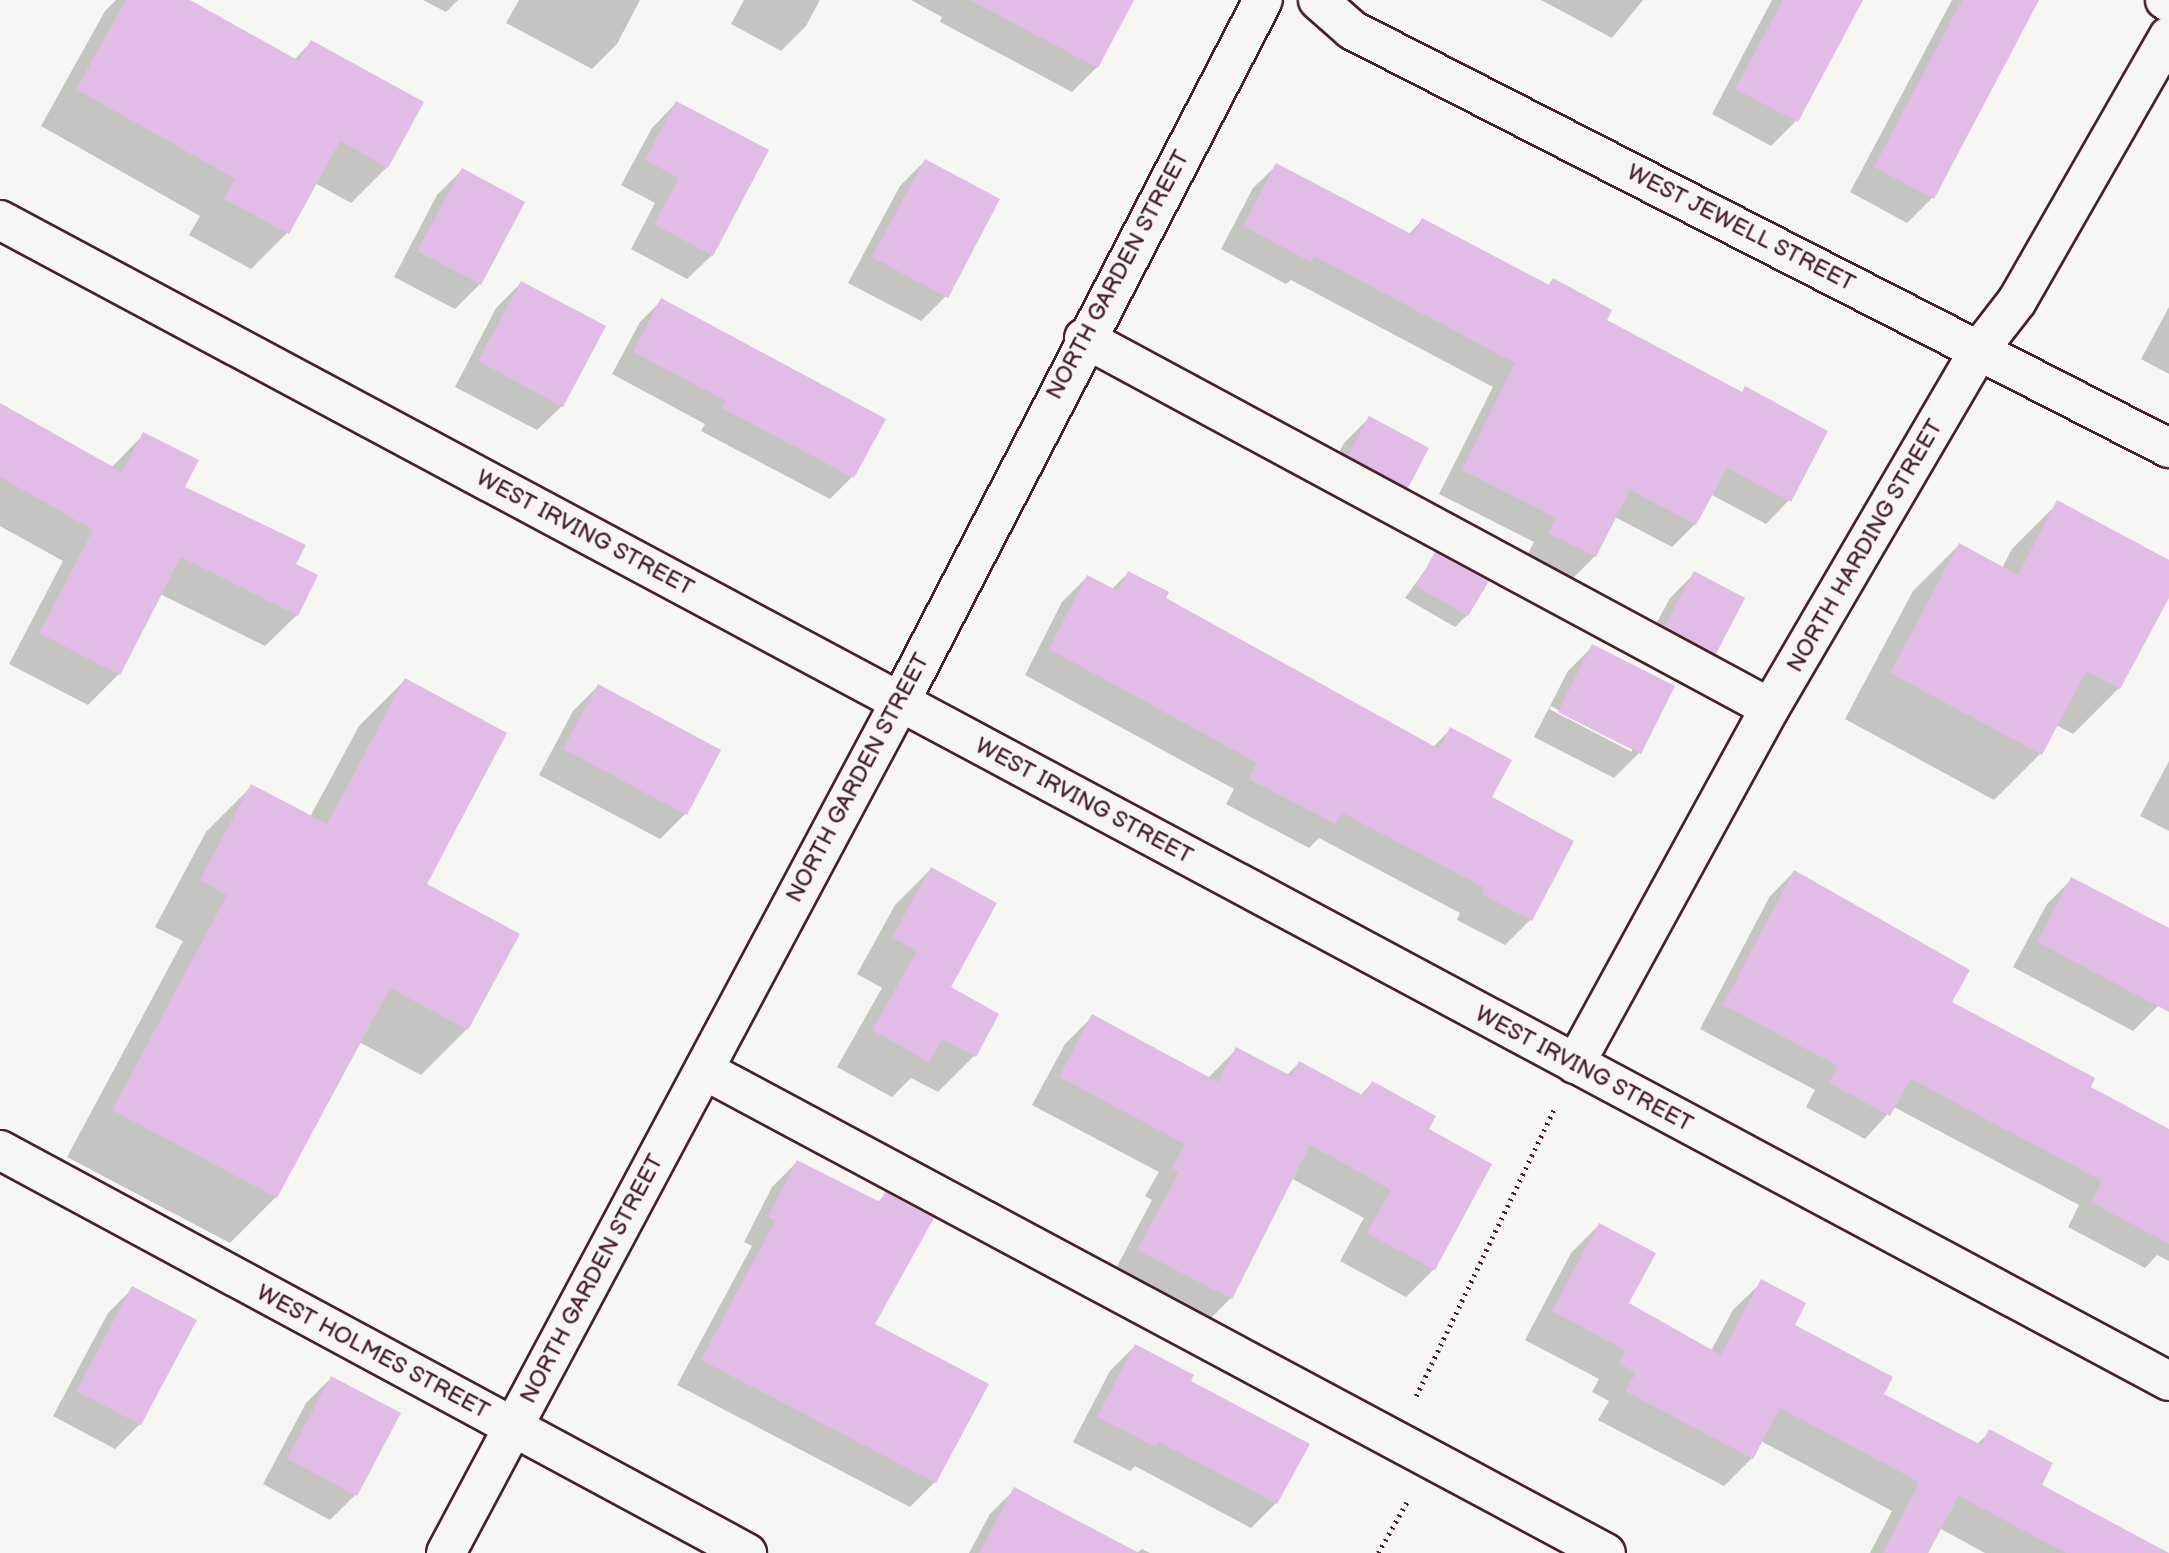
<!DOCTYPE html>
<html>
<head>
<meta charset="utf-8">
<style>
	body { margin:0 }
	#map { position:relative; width:2169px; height:1553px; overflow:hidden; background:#f6f6f2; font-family:"Balsamiq Sans",sans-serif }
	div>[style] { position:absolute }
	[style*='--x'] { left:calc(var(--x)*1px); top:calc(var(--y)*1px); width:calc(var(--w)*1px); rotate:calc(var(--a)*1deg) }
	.shadow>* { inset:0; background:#0003 }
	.building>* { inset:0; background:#e0bce6 }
	.path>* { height:4.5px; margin-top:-2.25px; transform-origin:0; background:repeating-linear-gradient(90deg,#4a1f2b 0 2px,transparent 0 7px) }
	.roads { filter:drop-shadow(2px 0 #4a1f2b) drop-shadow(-2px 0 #4a1f2b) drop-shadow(0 2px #4a1f2b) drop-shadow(0 -2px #4a1f2b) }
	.minor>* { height:38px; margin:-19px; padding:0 19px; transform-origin:19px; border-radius:19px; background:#f6f6f2 }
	span { translate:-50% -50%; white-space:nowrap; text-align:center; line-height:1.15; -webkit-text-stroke:5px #f6f6f2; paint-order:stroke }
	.street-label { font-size:23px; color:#4a1f2b }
</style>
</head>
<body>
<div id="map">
	<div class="shadow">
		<div style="clip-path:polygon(116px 0,186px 0,294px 60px,311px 42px,387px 167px,351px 203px,315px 183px,287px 233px,251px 269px,189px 235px,200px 216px,41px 126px,105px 11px)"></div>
		<div style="clip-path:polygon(423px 0,458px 0,446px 12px)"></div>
		<div style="clip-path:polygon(519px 0,640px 0,617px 44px,592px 69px,506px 23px)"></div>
		<div style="clip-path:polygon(744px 0,820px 0,806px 26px,781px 51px,731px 24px)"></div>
		<div style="clip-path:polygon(911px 0,1132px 0,1097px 67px,1072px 92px,940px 22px,942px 17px)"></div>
		<div style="clip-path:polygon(1541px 0,1643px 0,1612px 38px)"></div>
		<div style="clip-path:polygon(1772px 0,1861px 0,1796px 121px,1771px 146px,1712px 114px)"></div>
		<div style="clip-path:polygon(1952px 0,2037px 0,1932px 198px,1907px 223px,1850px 192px)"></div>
		<div style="clip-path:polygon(676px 103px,712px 255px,687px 279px,631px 249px,655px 203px,621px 185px,652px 128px)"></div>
		<div style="clip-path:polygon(925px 161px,946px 296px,921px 321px,848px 283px,900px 186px)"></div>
		<div style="clip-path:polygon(1277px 165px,1408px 235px,1422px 220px,1547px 286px,1553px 280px,1604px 321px,1741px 393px,1745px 389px,1789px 500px,1766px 524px,1712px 495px,1695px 524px,1672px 547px,1615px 517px,1595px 556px,1571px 580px,1526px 557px,1534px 542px,1439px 494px,1493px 387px,1291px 280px,1286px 284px,1221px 249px,1253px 188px)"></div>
		<div style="clip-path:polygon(462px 170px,480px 284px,455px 309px,394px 277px,437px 195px)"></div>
		<div style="clip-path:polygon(521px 283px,562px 406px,537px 430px,455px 387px,496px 308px)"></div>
		<div style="clip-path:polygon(662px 300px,884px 420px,852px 477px,830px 499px,701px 431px,705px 424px,612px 374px,640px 322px)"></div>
		<div style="clip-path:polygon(2169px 307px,2169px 374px,2141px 359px)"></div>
		<div style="clip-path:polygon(0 405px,111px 468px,144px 434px,182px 488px,294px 565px,297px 615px,265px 646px,160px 594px,119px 674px,88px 705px,9px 664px,63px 561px,0 526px)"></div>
		<div style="clip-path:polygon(1369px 418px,1407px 487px,1382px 512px,1324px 481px,1344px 443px)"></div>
		<div style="clip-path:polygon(2058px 503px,2169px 562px,2169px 594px,2119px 688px,2073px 734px,2056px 725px,2040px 754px,1994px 800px,1845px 719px,1913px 591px,1959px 545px,2002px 568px,2012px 549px)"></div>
		<div style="clip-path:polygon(1436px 555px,1467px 615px,1455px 627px,1405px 598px)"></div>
		<div style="clip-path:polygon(1128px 573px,1163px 599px,1433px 747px,1451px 729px,1490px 798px,1572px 842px,1530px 920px,1505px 945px,1457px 920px,1460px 913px,1319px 838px,1309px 848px,1226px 804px,1234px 789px,1025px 675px,1062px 602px,1087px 577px,1112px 589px)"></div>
		<div style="clip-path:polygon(1695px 573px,1714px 653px,1689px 678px,1641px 652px,1670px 598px)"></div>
		<div style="clip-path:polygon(evenodd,1593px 646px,1639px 753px,1614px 778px,1534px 737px,1568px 671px,1593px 646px,1551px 706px,1632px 748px,1632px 752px,1549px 709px,1551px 706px)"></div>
		<div style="clip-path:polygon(405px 680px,425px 884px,467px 1029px,421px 1075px,359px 1042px,276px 1197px,230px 1243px,67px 1157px,183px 941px,155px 927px,206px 832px,252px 786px,310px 817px,359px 726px)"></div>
		<div style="clip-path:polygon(598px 686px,719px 751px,685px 814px,660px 839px,539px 775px,573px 711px)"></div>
		<div style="clip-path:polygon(2169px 761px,2169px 831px,2140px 816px)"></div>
		<div style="clip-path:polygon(931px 869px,948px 988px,974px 1056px,938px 1092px,911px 1078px,892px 1097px,837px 1067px,882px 988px,857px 974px,895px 905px)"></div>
		<div style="clip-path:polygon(1794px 872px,1950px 1003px,2088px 1088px,2169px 1131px,2169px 1261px,2157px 1255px,2145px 1268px,2068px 1227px,2079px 1205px,1894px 1107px,1865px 1139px,1806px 1107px,1815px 1090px,1700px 1029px,1770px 896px)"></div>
		<div style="clip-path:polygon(2072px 879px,2169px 930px,2169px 985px,2158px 1006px,2133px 1031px,2013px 967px,2047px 904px)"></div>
		<div style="clip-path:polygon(1092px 1017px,1208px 1078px,1237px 1049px,1286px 1076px,1299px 1063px,1360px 1096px,1372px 1083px,1426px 1130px,1489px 1165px,1434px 1269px,1406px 1297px,1340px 1261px,1364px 1218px,1291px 1178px,1231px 1298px,1203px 1326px,1111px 1278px,1152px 1200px,1145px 1196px,1159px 1172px,1032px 1105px,1065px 1044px)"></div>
		<div style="clip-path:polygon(797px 1162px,878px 1202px,886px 1194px,873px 1325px,935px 1482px,910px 1507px,677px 1385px,752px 1246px,744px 1242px,772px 1187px)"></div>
		<div style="clip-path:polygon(1599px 1225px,1627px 1303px,1711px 1351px,1733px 1310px,1762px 1282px,1793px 1326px,1881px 1394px,1976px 1445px,1990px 1432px,2039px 1486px,2160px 1553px,1985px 1553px,1939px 1528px,1926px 1553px,1870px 1553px,1892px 1511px,1761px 1441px,1752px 1458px,1724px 1486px,1598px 1420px,1609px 1401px,1592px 1392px,1599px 1379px,1525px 1340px,1571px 1253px)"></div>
		<div style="clip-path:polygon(133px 1288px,140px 1424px,115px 1449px,53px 1416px,108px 1313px)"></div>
		<div style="clip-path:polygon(1135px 1346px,1189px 1381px,1276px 1503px,1251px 1528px,1135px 1466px,1130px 1471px,1073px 1442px,1110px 1371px)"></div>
		<div style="clip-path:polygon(331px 1378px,355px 1495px,330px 1520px,263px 1484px,306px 1403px)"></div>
		<div style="clip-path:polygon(1015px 1489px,1135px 1553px,969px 1553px,990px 1514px)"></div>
		<div style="clip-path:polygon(1142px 1549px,1150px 1553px,1137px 1553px)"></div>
	</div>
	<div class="building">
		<div style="clip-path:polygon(126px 0,190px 0,299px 61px,311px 40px,424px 102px,388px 168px,340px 141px,289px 234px,224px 199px,235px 179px,76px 89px)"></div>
		<div style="clip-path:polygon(970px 0,1134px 0,1098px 68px)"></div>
		<div style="clip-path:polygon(1783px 0,1863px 0,1798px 122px,1735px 89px)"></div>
		<div style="clip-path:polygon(1962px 0,2039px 0,1934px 199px,1874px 167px)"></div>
		<div style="clip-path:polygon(676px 101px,769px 150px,713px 256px,654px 224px,679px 178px,645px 160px)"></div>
		<div style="clip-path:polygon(925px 159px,1000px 199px,948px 298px,872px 257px)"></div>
		<div style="clip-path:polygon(1276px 163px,1413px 235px,1422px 218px,1549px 285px,1553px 278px,1612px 310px,1607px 320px,1742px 392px,1745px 386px,1828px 431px,1791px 502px,1727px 468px,1696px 525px,1630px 490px,1596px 557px,1548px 533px,1556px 518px,1462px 470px,1515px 363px,1314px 256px,1311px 262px,1243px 226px)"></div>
		<div style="clip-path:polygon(462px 168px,525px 202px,481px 285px,417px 251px)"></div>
		<div style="clip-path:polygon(521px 281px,606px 326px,563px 407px,478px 361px)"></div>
		<div style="clip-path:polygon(661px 298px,886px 419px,854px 478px,722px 408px,726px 401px,633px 352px)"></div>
		<div style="clip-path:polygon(0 403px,122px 472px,143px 432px,199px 460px,185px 487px,306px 545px,296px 564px,318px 575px,298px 616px,181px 557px,120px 675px,39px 633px,93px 530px,0 477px)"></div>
		<div style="clip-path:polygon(1369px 416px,1429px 448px,1408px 488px,1348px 455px)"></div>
		<div style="clip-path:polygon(2057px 500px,2169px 560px,2169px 598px,2120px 689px,2086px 671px,2042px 755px,1890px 673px,1959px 543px,2018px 575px)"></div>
		<div style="clip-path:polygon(1435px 552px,1489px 581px,1468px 616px,1416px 586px)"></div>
		<div style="clip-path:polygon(1128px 571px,1169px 592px,1166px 598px,1439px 749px,1450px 727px,1512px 760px,1492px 797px,1574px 841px,1532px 921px,1481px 894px,1484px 888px,1341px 812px,1335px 824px,1249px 779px,1257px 763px,1049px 649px,1087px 575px,1118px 591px)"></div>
		<div style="clip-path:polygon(1694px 571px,1745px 598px,1716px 654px,1665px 626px)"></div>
		<div style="clip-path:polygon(1592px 644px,1675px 686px,1641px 754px,1558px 712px)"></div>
		<div style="clip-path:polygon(405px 678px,507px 733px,427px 884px,520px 934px,468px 1030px,390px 988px,277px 1198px,112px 1110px,227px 895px,200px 880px,251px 784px,327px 824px)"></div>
		<div style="clip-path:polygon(598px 684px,721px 750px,687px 815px,563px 749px)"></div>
		<div style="clip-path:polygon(931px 867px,997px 903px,951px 987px,999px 1014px,976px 1057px,942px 1039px,929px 1062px,872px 1030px,917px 951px,892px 937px)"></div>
		<div style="clip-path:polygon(1794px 870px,1970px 970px,1952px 1002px,2095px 1078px,2091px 1087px,2169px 1129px,2169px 1244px,2091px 1202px,2102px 1181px,1911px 1079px,1890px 1116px,1829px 1083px,1838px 1066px,1723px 1005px)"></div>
		<div style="clip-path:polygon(2071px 877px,2169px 928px,2169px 1012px,2037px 942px)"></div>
		<div style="clip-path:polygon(1092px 1014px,1218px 1082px,1236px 1047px,1291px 1076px,1299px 1061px,1364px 1096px,1372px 1081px,1436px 1116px,1429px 1129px,1492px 1164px,1435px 1270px,1367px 1233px,1391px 1190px,1310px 1145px,1232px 1299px,1137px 1250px,1179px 1172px,1172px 1168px,1185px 1144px,1059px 1077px)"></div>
		<div style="clip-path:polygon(797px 1160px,880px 1202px,885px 1192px,934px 1218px,875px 1324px,989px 1384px,936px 1483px,701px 1360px,775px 1221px,768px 1217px)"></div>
		<div style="clip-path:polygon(1599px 1223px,1656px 1253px,1629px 1303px,1721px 1355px,1761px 1279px,1806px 1303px,1795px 1325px,1893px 1377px,1884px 1394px,1981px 1445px,1989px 1429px,2053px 1463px,2042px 1485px,2169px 1553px,2066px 1553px,1959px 1496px,1928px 1553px,1883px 1553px,1919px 1482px,1780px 1408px,1753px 1459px,1625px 1391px,1636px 1373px,1619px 1363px,1626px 1351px,1552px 1311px)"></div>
		<div style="clip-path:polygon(132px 1286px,197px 1320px,141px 1425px,76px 1391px)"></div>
		<div style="clip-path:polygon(1135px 1344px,1194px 1375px,1191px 1381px,1310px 1444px,1277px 1504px,1159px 1442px,1156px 1447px,1097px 1417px)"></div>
		<div style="clip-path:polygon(331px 1376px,401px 1413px,357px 1496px,287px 1459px)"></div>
		<div style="clip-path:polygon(1014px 1487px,1139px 1553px,979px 1553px)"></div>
	</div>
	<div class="path">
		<div style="--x:1416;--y:1396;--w:321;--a:-64.3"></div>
		<div style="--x:1378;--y:1553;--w:59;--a:-60.4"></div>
	</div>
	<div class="roads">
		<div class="minor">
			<div style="--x:1318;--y:0;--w:45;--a:41.4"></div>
			<div style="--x:1352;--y:30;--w:918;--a:27.1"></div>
			<div style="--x:2165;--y:0;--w:4;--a:27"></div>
			<div style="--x:0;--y:220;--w:2460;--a:28.16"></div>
			<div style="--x:1084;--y:338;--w:779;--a:28.34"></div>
			<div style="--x:1575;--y:1064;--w:406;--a:-61.3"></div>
			<div style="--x:1770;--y:708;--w:415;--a:-59.7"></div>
			<div style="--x:1979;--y:350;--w:62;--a:-52.2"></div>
			<div style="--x:2017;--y:301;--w:305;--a:-60.2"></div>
			<div style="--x:704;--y:1070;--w:1023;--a:28.17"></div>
			<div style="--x:0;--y:1150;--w:849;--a:28.35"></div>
			<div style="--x:446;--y:1553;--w:965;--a:-61.92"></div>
			<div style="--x:900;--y:702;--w:790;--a:-62.66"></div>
		</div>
	</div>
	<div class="street-label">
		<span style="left:1741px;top:228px;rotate:27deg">WEST JEWELL STREET</span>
		<span style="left:1118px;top:275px;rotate:-62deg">NORTH GARDEN STREET</span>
		<span style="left:585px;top:533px;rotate:28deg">WEST IRVING STREET</span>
		<span style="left:1865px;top:546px;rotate:-60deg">NORTH HARDING STREET</span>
		<span style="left:858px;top:778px;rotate:-62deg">NORTH GARDEN STREET</span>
		<span style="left:1084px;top:801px;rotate:28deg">WEST IRVING STREET</span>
		<span style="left:1584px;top:1069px;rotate:28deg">WEST IRVING STREET</span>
		<span style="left:592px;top:1279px;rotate:-62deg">NORTH GARDEN STREET</span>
		<span style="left:373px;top:1352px;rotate:28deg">WEST HOLMES STREET</span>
	</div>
</div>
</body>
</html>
